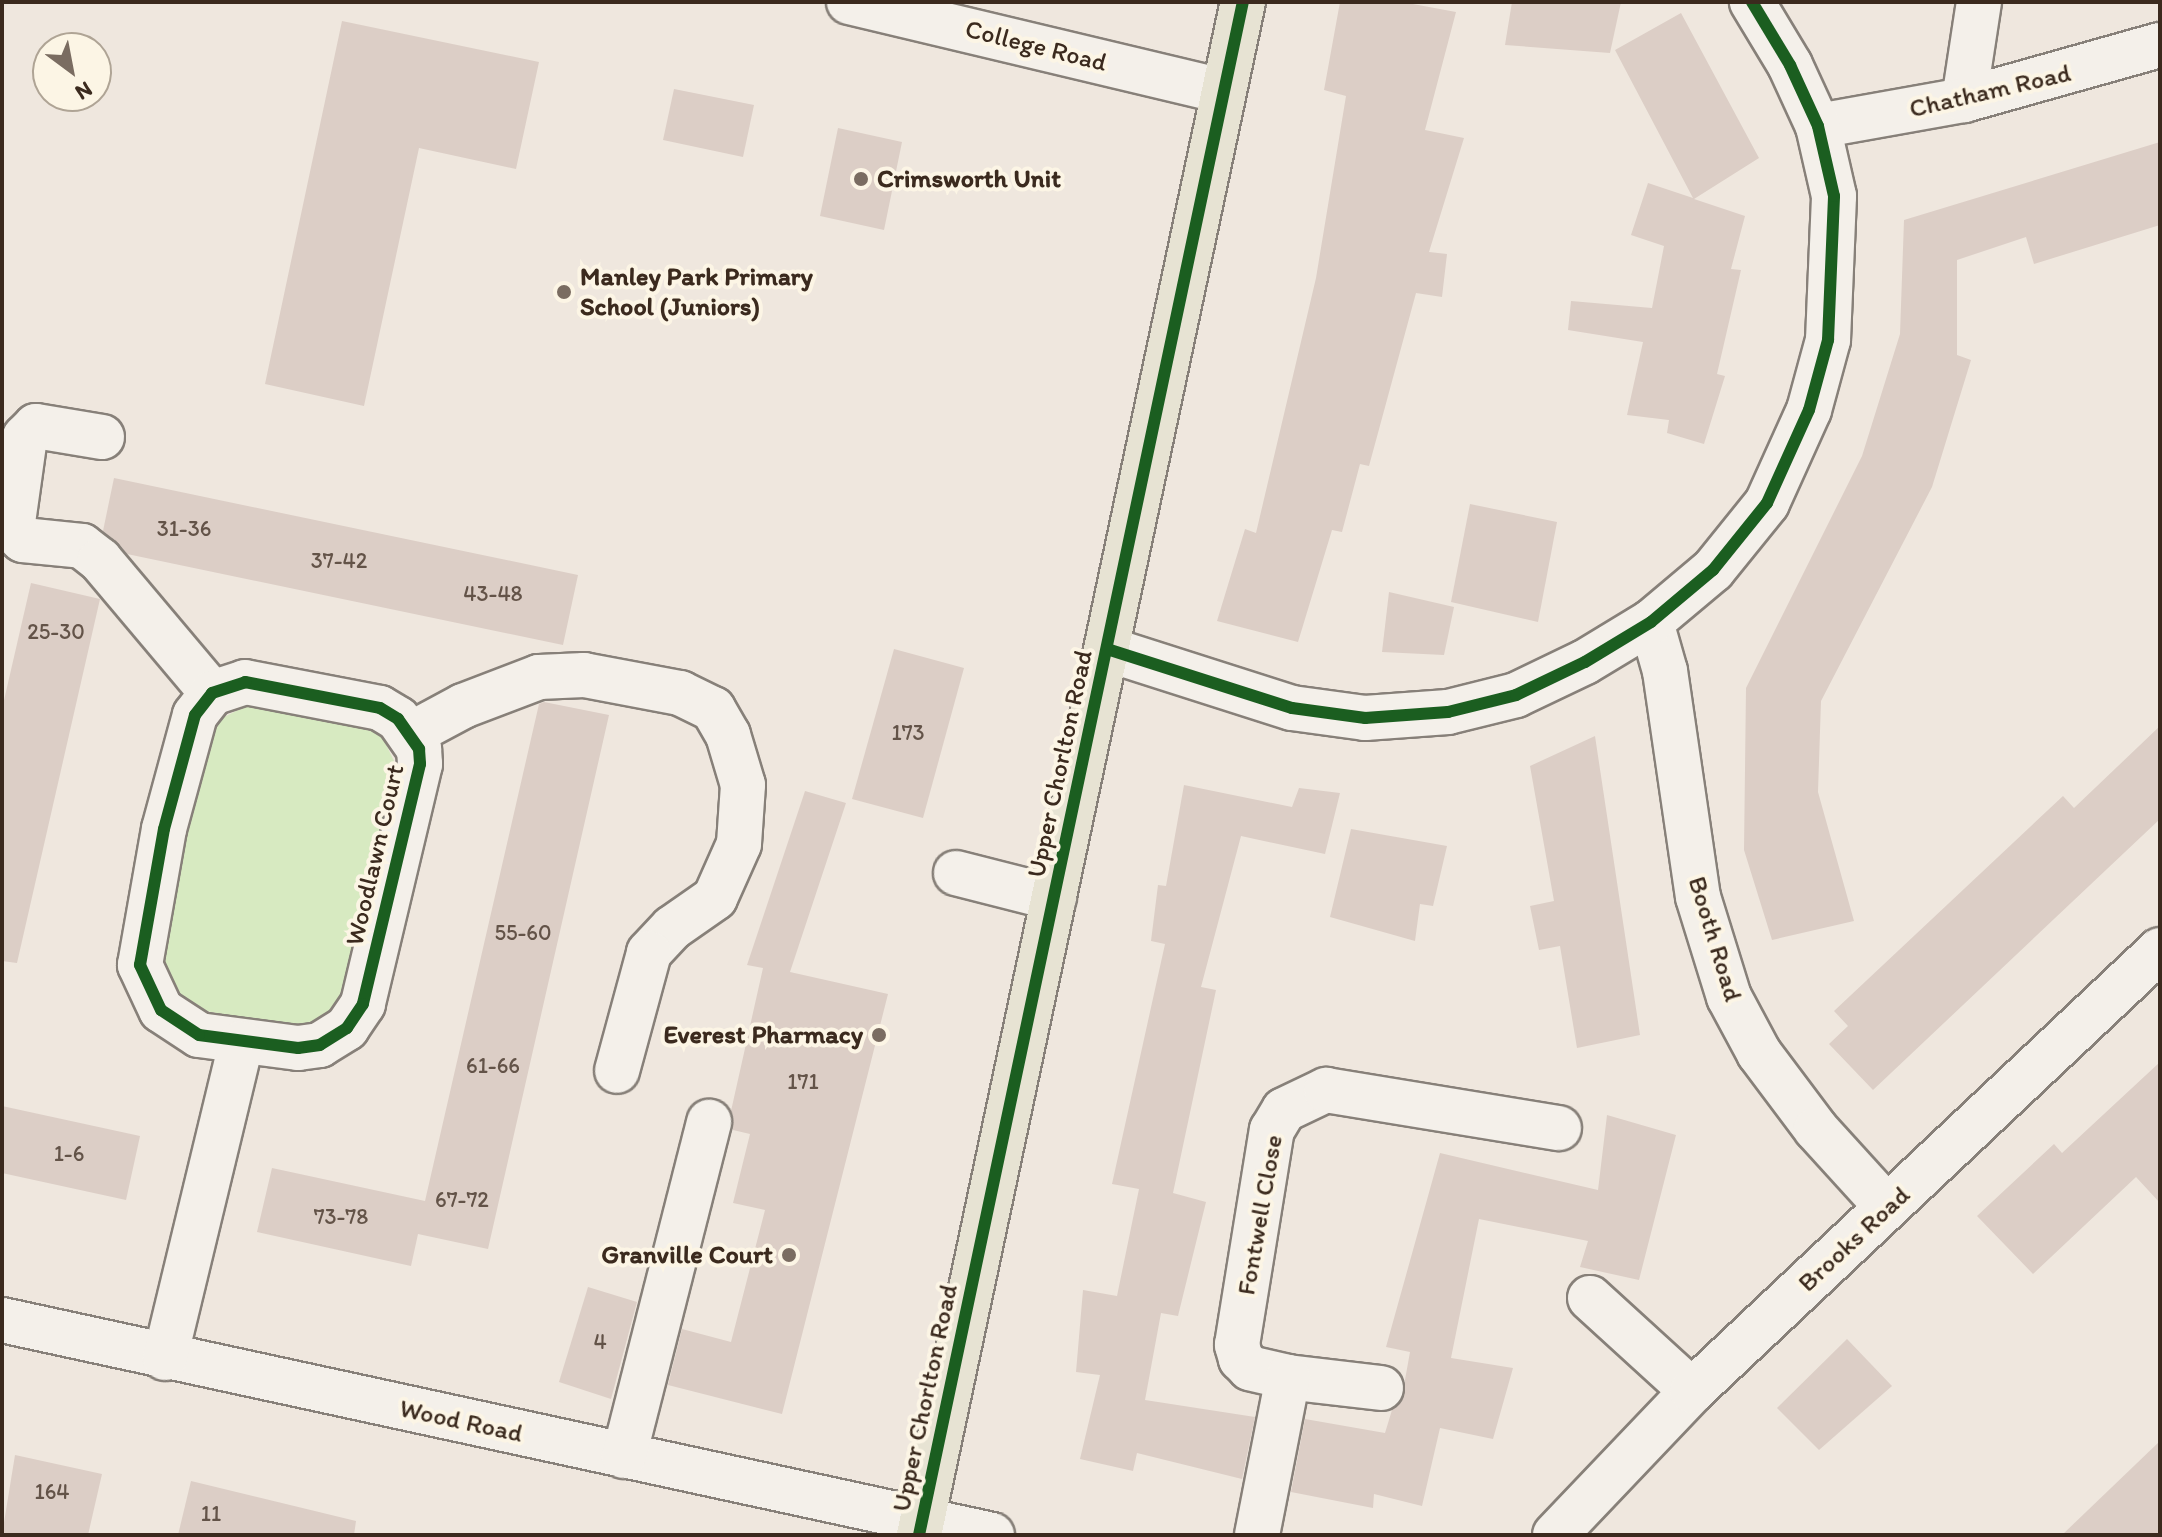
<!DOCTYPE html>
<html>
<head>
<meta charset="utf-8">
<style>
	body { margin:0 }
	#map { position:relative; width:2162px; height:1537px; overflow:hidden; background:#efe7de; font-family:Itim,sans-serif }
	div>[style] { position:absolute }
	[style*='--x'] { left:calc(var(--x)*1px); top:calc(var(--y)*1px); width:calc(var(--w)*1px); rotate:calc(var(--a)*1deg) }
	.green>* { inset:0; background:#d7eac1 }
	.building>* { inset:0; background:#dccec6 }
	.roads { filter:drop-shadow(2px 0 #878079) drop-shadow(-2px 0 #878079) drop-shadow(0 2px #878079) drop-shadow(0 -2px #878079) }
	.minor>* { height:44px; margin:-22px; padding:0 22px; transform-origin:22px; border-radius:22px; background:#f4f0ea }
	.major>* { height:44px; margin:-22px; padding:0 22px; transform-origin:22px; border-radius:22px; background:#e7e3d3 }
	.cycleway>* { height:12px; margin:-6px; padding:0 6px; transform-origin:6px; border-radius:6px; background:#1b5e20 }
	.dots>* { width:22px; height:22px; translate:-50% -50%; box-sizing:border-box; border:4px solid #fcf5e5; border-radius:50% }
	span { translate:-50% -50%; white-space:nowrap; text-align:center; line-height:1.15; -webkit-text-stroke:8px #fcf5e5; paint-order:stroke }
	.number-label { font-size:22px; color:#635348 }
	.number-label span { -webkit-text-stroke-width:0 }
	.street-label { font-size:26px; color:#3b2a1e }
	.poi-label { font-size:26px; color:#3b2a1e; font-weight:700 }
	.left { translate:0 -50%; text-align:left }
	.right { translate:-100% -50%; text-align:right }
	.frame { position:absolute; inset:0; border:4px solid #3b2a1e; pointer-events:none }
	.north { position:absolute; left:32px; top:32px; width:80px; height:80px; box-sizing:border-box; background:#fcf5e5; border:2px solid #afa495; border-radius:50%; rotate:148deg; font-size:22px; font-weight:700; line-height:32px; text-align:center; color:#3b2a1e }
	.north::after { content:''; display:block; margin:auto; width:28px; height:36px; background:#7a6c61; clip-path:polygon(50% 0,100% 100%,50% 72%,0 100%) }
</style>
</head>
<body>
<div id="map">
	<div class="green">
		<div style="clip-path:polygon(250px 704px,272px 704px,379px 730px,395px 763px,344px 1005px,307px 1031px,196px 1009px,167px 986px,159px 942px,182px 833px,216px 721px)"></div>
	</div>
	<div class="building">
		<div style="clip-path:polygon(1340px 2px,1402px 2px,1456px 12px,1425px 130px,1464px 138px,1429px 252px,1447px 254px,1442px 297px,1416px 293px,1369px 466px,1360px 464px,1342px 532px,1332px 530px,1298px 642px,1217px 621px,1245px 529px,1256px 533px,1316px 278px,1346px 96px,1324px 90px)"></div>
		<div style="clip-path:polygon(1512px 2px,1621px 2px,1610px 53px,1505px 45px)"></div>
		<div style="clip-path:polygon(1681px 13px,1759px 158px,1694px 199px,1745px 216px,1731px 269px,1741px 270px,1717px 374px,1725px 376px,1704px 444px,1667px 433px,1669px 420px,1627px 415px,1643px 342px,1568px 330px,1571px 301px,1652px 308px,1664px 246px,1631px 235px,1648px 183px,1693px 198px,1615px 50px)"></div>
		<div style="clip-path:polygon(342px 21px,539px 62px,516px 169px,419px 148px,364px 406px,265px 384px)"></div>
		<div style="clip-path:polygon(674px 89px,754px 105px,743px 157px,663px 140px)"></div>
		<div style="clip-path:polygon(838px 128px,902px 142px,884px 230px,820px 216px)"></div>
		<div style="clip-path:polygon(2160px 142px,2160px 225px,2034px 264px,2026px 237px,1957px 260px,1957px 355px,1971px 360px,1932px 487px,1821px 701px,1818px 792px,1854px 921px,1772px 940px,1744px 850px,1746px 688px,1862px 456px,1900px 334px,1904px 220px)"></div>
		<div style="clip-path:polygon(114px 478px,578px 575px,563px 645px,127px 554px,103px 531px)"></div>
		<div style="clip-path:polygon(1470px 504px,1557px 522px,1538px 622px,1451px 602px)"></div>
		<div style="clip-path:polygon(31px 583px,100px 599px,17px 963px,2px 961px,2px 709px)"></div>
		<div style="clip-path:polygon(1389px 592px,1454px 607px,1444px 655px,1382px 652px)"></div>
		<div style="clip-path:polygon(894px 649px,964px 668px,923px 818px,852px 799px)"></div>
		<div style="clip-path:polygon(544px 702px,609px 715px,488px 1249px,418px 1234px,411px 1266px,257px 1232px,272px 1168px,425px 1201px,539px 704px)"></div>
		<div style="clip-path:polygon(2160px 726px,2160px 819px,1873px 1090px,1829px 1044px,1848px 1026px,1834px 1011px,2063px 796px,2074px 808px)"></div>
		<div style="clip-path:polygon(1595px 736px,1640px 1035px,1577px 1048px,1560px 946px,1539px 950px,1530px 906px,1554px 901px,1530px 766px)"></div>
		<div style="clip-path:polygon(1184px 785px,1292px 807px,1299px 788px,1340px 793px,1325px 854px,1241px 836px,1201px 987px,1216px 990px,1173px 1193px,1206px 1202px,1178px 1316px,1161px 1313px,1145px 1400px,1255px 1417px,1242px 1479px,1137px 1453px,1133px 1471px,1080px 1459px,1100px 1375px,1076px 1372px,1083px 1290px,1117px 1296px,1139px 1189px,1112px 1184px,1165px 944px,1151px 941px,1158px 885px,1166px 886px)"></div>
		<div style="clip-path:polygon(805px 791px,846px 803px,790px 972px,888px 994px,782px 1414px,668px 1385px,682px 1329px,731px 1342px,765px 1210px,733px 1203px,750px 1134px,733px 1130px,731px 1111px,763px 968px,747px 965px)"></div>
		<div style="clip-path:polygon(1351px 829px,1447px 846px,1433px 906px,1420px 904px,1415px 941px,1330px 917px)"></div>
		<div style="clip-path:polygon(2160px 1062px,2160px 1203px,2136px 1177px,2033px 1274px,1977px 1216px,2054px 1144px,2062px 1153px)"></div>
		<div style="clip-path:polygon(2px 1106px,140px 1136px,126px 1200px,2px 1173px)"></div>
		<div style="clip-path:polygon(1607px 1115px,1676px 1135px,1639px 1280px,1580px 1267px,1588px 1241px,1479px 1219px,1451px 1358px,1513px 1368px,1493px 1439px,1440px 1428px,1422px 1506px,1374px 1494px,1373px 1508px,1291px 1492px,1305px 1419px,1385px 1433px,1392px 1410px,1401px 1402px,1410px 1352px,1386px 1347px,1440px 1153px,1598px 1190px)"></div>
		<div style="clip-path:polygon(588px 1287px,637px 1302px,611px 1399px,559px 1382px)"></div>
		<div style="clip-path:polygon(1847px 1339px,1892px 1386px,1819px 1450px,1777px 1408px)"></div>
		<div style="clip-path:polygon(2160px 1441px,2160px 1535px,2062px 1535px)"></div>
		<div style="clip-path:polygon(15px 1455px,102px 1474px,88px 1535px,2px 1535px)"></div>
		<div style="clip-path:polygon(191px 1481px,356px 1521px,354px 1535px,178px 1535px)"></div>
	</div>
	<div class="roads">
		<div class="minor">
			<div style="--x:849;--y:2;--w:384;--a:13.4"></div>
			<div style="--x:1964;--y:100;--w:99;--a:-81.3"></div>
			<div style="--x:1818;--y:126;--w:148;--a:-10.1"></div>
			<div style="--x:1964;--y:100;--w:204;--a:-15.7"></div>
			<div style="--x:102;--y:437;--w:67;--a:-170.5"></div>
			<div style="--x:36;--y:426;--w:16;--a:135"></div>
			<div style="--x:25;--y:437;--w:94;--a:98"></div>
			<div style="--x:12;--y:530;--w:15;--a:42"></div>
			<div style="--x:23;--y:540;--w:59;--a:5.8"></div>
			<div style="--x:82;--y:546;--w:23;--a:38"></div>
			<div style="--x:100;--y:560;--w:174;--a:49.9"></div>
			<div style="--x:1651;--y:622;--w:51;--a:74.1"></div>
			<div style="--x:1665;--y:671;--w:228;--a:81.7"></div>
			<div style="--x:1698;--y:897;--w:105;--a:72.8"></div>
			<div style="--x:1729;--y:997;--w:64;--a:61.8"></div>
			<div style="--x:1759;--y:1053;--w:95;--a:53.1"></div>
			<div style="--x:1816;--y:1129;--w:105;--a:47.7"></div>
			<div style="--x:1107;--y:649;--w:194;--a:17.7"></div>
			<div style="--x:1292;--y:708;--w:74;--a:7.8"></div>
			<div style="--x:1365;--y:718;--w:83;--a:-4.1"></div>
			<div style="--x:1448;--y:712;--w:70;--a:-14"></div>
			<div style="--x:1516;--y:695;--w:76;--a:-25.6"></div>
			<div style="--x:1585;--y:662;--w:77;--a:-31.2"></div>
			<div style="--x:1651;--y:622;--w:81;--a:-40"></div>
			<div style="--x:1713;--y:570;--w:86;--a:-51.1"></div>
			<div style="--x:1767;--y:503;--w:102;--a:-65.7"></div>
			<div style="--x:1809;--y:410;--w:73;--a:-74.8"></div>
			<div style="--x:1828;--y:340;--w:144;--a:-87.6"></div>
			<div style="--x:1834;--y:196;--w:72;--a:-102.9"></div>
			<div style="--x:1818;--y:126;--w:67;--a:-114.7"></div>
			<div style="--x:1790;--y:65;--w:74;--a:-121.1"></div>
			<div style="--x:245;--y:682;--w:137;--a:10.9"></div>
			<div style="--x:380;--y:708;--w:21;--a:31"></div>
			<div style="--x:398;--y:719;--w:37;--a:55"></div>
			<div style="--x:419;--y:749;--w:15;--a:86"></div>
			<div style="--x:420;--y:764;--w:247;--a:103.4"></div>
			<div style="--x:363;--y:1004;--w:29;--a:124"></div>
			<div style="--x:347;--y:1028;--w:32;--a:148"></div>
			<div style="--x:320;--y:1045;--w:22;--a:172"></div>
			<div style="--x:298;--y:1048;--w:100;--a:-172.5"></div>
			<div style="--x:199;--y:1035;--w:45;--a:-146.7"></div>
			<div style="--x:161;--y:1010;--w:50;--a:-115"></div>
			<div style="--x:140;--y:965;--w:138;--a:-80"></div>
			<div style="--x:164;--y:829;--w:118;--a:-74.8"></div>
			<div style="--x:195;--y:715;--w:28;--a:-52"></div>
			<div style="--x:212;--y:693;--w:35;--a:-18"></div>
			<div style="--x:411;--y:734;--w:59;--a:-28.3"></div>
			<div style="--x:463;--y:706;--w:81;--a:-20.9"></div>
			<div style="--x:539;--y:677;--w:45;--a:-2.5"></div>
			<div style="--x:584;--y:675;--w:98;--a:10.6"></div>
			<div style="--x:680;--y:693;--w:37;--a:26"></div>
			<div style="--x:713;--y:709;--w:30;--a:60"></div>
			<div style="--x:728;--y:735;--w:52;--a:73.3"></div>
			<div style="--x:743;--y:785;--w:59;--a:93.9"></div>
			<div style="--x:739;--y:844;--w:59;--a:114"></div>
			<div style="--x:715;--y:898;--w:52;--a:145.1"></div>
			<div style="--x:672;--y:928;--w:34;--a:133"></div>
			<div style="--x:649;--y:953;--w:122;--a:105.2"></div>
			<div style="--x:956;--y:873;--w:101;--a:14.3"></div>
			<div style="--x:1590;--y:1298;--w:138;--a:42.4"></div>
			<div style="--x:2;--y:1320;--w:1013;--a:12.25"></div>
			<div style="--x:165;--y:1358;--w:324;--a:-76.4"></div>
			<div style="--x:1381;--y:1388;--w:94;--a:-173.3"></div>
			<div style="--x:1288;--y:1377;--w:39;--a:-167"></div>
			<div style="--x:1250;--y:1368;--w:13;--a:-135"></div>
			<div style="--x:1241;--y:1359;--w:15;--a:-106"></div>
			<div style="--x:1237;--y:1345;--w:218;--a:-80.8"></div>
			<div style="--x:1272;--y:1130;--w:23;--a:-59"></div>
			<div style="--x:1284;--y:1110;--w:47;--a:-25.5"></div>
			<div style="--x:1326;--y:1090;--w:236;--a:9.3"></div>
			<div style="--x:624;--y:1456;--w:345;--a:-75.7"></div>
			<div style="--x:1257;--y:1535;--w:161;--a:-78.9"></div>
			<div style="--x:1555;--y:1535;--w:199;--a:-46.4"></div>
			<div style="--x:1692;--y:1391;--w:643;--a:-43.3"></div>
		</div>
		<div class="major">
			<div style="--x:919;--y:1535;--w:1567;--a:-78.07"></div>
		</div>
	</div>
	<div class="cycleway">
		<div style="--x:1107;--y:649;--w:194;--a:17.7"></div>
		<div style="--x:1292;--y:708;--w:74;--a:7.8"></div>
		<div style="--x:1365;--y:718;--w:83;--a:-4.1"></div>
		<div style="--x:1448;--y:712;--w:70;--a:-14"></div>
		<div style="--x:1516;--y:695;--w:76;--a:-25.6"></div>
		<div style="--x:1585;--y:662;--w:77;--a:-31.2"></div>
		<div style="--x:1651;--y:622;--w:81;--a:-40"></div>
		<div style="--x:1713;--y:570;--w:86;--a:-51.1"></div>
		<div style="--x:1767;--y:503;--w:102;--a:-65.7"></div>
		<div style="--x:1809;--y:410;--w:73;--a:-74.8"></div>
		<div style="--x:1828;--y:340;--w:144;--a:-87.6"></div>
		<div style="--x:1834;--y:196;--w:72;--a:-102.9"></div>
		<div style="--x:1818;--y:126;--w:67;--a:-114.7"></div>
		<div style="--x:1790;--y:65;--w:74;--a:-121.1"></div>
		<div style="--x:245;--y:682;--w:137;--a:10.9"></div>
		<div style="--x:380;--y:708;--w:21;--a:31"></div>
		<div style="--x:398;--y:719;--w:37;--a:55"></div>
		<div style="--x:419;--y:749;--w:15;--a:86"></div>
		<div style="--x:420;--y:764;--w:247;--a:103.4"></div>
		<div style="--x:363;--y:1004;--w:29;--a:124"></div>
		<div style="--x:347;--y:1028;--w:32;--a:148"></div>
		<div style="--x:320;--y:1045;--w:22;--a:172"></div>
		<div style="--x:298;--y:1048;--w:100;--a:-172.5"></div>
		<div style="--x:199;--y:1035;--w:45;--a:-146.7"></div>
		<div style="--x:161;--y:1010;--w:50;--a:-115"></div>
		<div style="--x:140;--y:965;--w:138;--a:-80"></div>
		<div style="--x:164;--y:829;--w:118;--a:-74.8"></div>
		<div style="--x:195;--y:715;--w:28;--a:-52"></div>
		<div style="--x:212;--y:693;--w:35;--a:-18"></div>
		<div style="--x:919;--y:1535;--w:1567;--a:-78.07"></div>
	</div>
	<div class="dots">
		<div style="left:861px;top:179px;background:#7a6c61"></div>
		<div style="left:564px;top:292px;background:#7a6c61"></div>
		<div style="left:879px;top:1035px;background:#7a6c61"></div>
		<div style="left:789px;top:1255px;background:#7a6c61"></div>
	</div>
	<div class="number-label">
		<span style="left:184px;top:529px">31-36</span>
		<span style="left:339px;top:561px">37-42</span>
		<span style="left:493px;top:594px">43-48</span>
		<span style="left:56px;top:632px">25-30</span>
		<span style="left:908px;top:733px">173</span>
		<span style="left:523px;top:933px">55-60</span>
		<span style="left:493px;top:1066px">61-66</span>
		<span style="left:803px;top:1082px">171</span>
		<span style="left:69px;top:1154px">1-6</span>
		<span style="left:462px;top:1200px">67-72</span>
		<span style="left:341px;top:1217px">73-78</span>
		<span style="left:600px;top:1342px">4</span>
		<span style="left:52px;top:1492px">164</span>
		<span style="left:211px;top:1514px">11</span>
	</div>
	<div class="street-label">
		<span style="left:1036px;top:46px;rotate:14deg">College Road</span>
		<span style="left:1990px;top:91px;rotate:-13deg">Chatham Road</span>
		<span style="left:1060px;top:764px;rotate:-78deg">Upper Chorlton Road</span>
		<span style="left:375px;top:855px;rotate:-77deg">Woodlawn Court</span>
		<span style="left:1715px;top:939px;rotate:73deg">Booth Road</span>
		<span style="left:1260px;top:1215px;rotate:-80deg">Fontwell Close</span>
		<span style="left:1854px;top:1239px;rotate:-43deg">Brooks Road</span>
		<span style="left:925px;top:1398px;rotate:-78deg">Upper Chorlton Road</span>
		<span style="left:461px;top:1421px;rotate:12deg">Wood Road</span>
	</div>
	<div class="poi-label">
		<span class="left" style="left:877px;top:179px">Crimsworth Unit</span>
		<span class="left" style="left:580px;top:292px">Manley Park Primary<br>School (Juniors)</span>
		<span class="right" style="left:863px;top:1035px">Everest Pharmacy</span>
		<span class="right" style="left:773px;top:1255px">Granville Court</span>
	</div>
	<div class="frame"></div>
	<div class="north">N</div>
</div>
</body>
</html>
